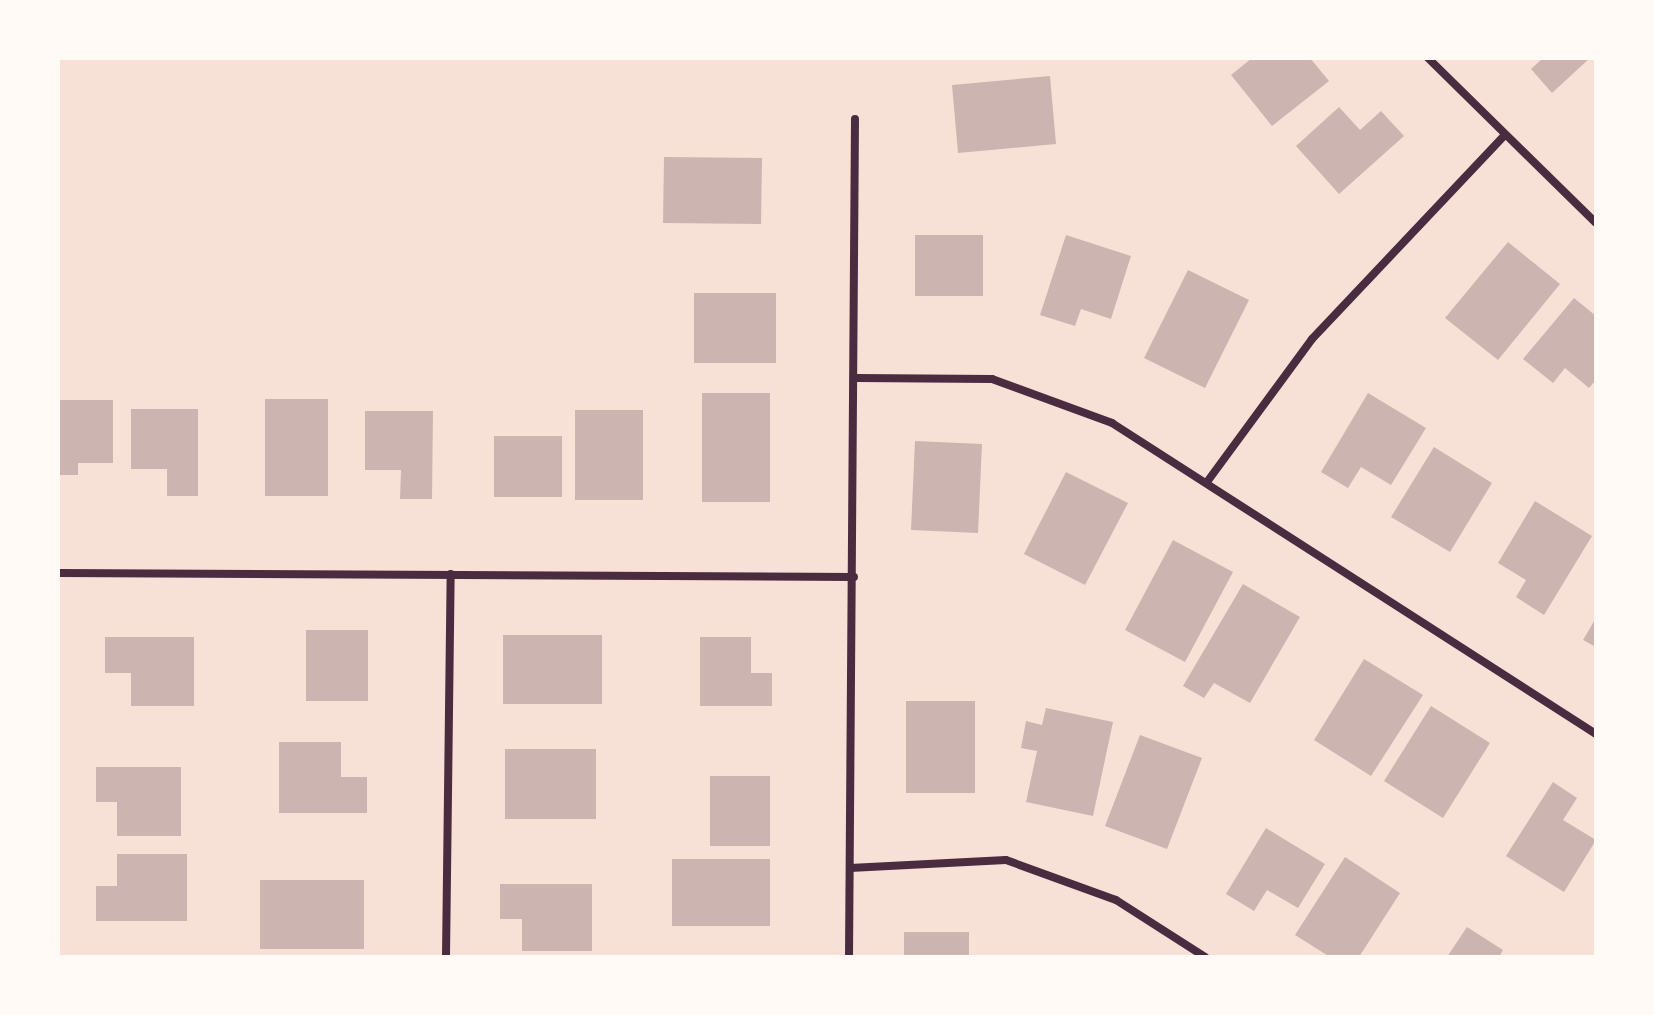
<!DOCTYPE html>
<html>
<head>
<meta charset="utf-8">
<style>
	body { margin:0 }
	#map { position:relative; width:1654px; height:1015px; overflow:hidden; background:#f7e1d7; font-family:"Alegreya Sans",sans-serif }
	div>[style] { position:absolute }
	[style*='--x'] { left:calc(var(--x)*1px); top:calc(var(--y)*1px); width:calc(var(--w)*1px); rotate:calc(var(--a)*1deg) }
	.building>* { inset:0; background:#ccb4b1 }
	.minor>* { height:8px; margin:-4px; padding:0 4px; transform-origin:4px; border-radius:4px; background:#4a2c40 }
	span { translate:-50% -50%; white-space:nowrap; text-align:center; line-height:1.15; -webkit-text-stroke:6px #fffaf5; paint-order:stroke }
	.frame { position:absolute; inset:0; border:60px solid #fffaf5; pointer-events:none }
</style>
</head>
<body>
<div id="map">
	<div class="building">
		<div style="clip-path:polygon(1252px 58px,1310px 58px,1329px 81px,1272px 126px,1231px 75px)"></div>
		<div style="clip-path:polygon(1543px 58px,1590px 58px,1552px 93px,1531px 69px)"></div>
		<div style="clip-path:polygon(1050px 76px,1056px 144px,958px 153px,952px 85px)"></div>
		<div style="clip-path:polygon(1339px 107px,1360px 130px,1381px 111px,1404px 136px,1339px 194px,1296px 146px)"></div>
		<div style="clip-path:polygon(664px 157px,762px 158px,761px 224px,663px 223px)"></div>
		<div style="clip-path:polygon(915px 235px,983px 235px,983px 296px,915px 296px)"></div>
		<div style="clip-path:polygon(1066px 235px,1131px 256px,1111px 319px,1081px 309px,1075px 326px,1040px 315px)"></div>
		<div style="clip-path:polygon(1508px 242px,1560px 284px,1498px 360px,1445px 318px)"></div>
		<div style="clip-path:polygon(1188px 270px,1249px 300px,1205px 388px,1144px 358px)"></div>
		<div style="clip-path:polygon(694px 293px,776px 293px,776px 363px,694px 363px)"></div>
		<div style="clip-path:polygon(1574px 298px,1596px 316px,1596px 380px,1589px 388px,1565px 368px,1553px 383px,1523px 359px)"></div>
		<div style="clip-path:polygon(702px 393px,770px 393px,770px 502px,702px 502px)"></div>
		<div style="clip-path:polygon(1368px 393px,1426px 428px,1391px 485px,1361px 467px,1348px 488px,1321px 472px)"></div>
		<div style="clip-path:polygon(265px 399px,328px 399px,328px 496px,265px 496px)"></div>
		<div style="clip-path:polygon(58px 400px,113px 400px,113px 463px,78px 463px,78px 475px,58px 475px)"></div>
		<div style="clip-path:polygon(131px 409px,198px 409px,198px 496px,167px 496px,167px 469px,131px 469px)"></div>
		<div style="clip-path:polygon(575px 410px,643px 410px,643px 500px,575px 500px)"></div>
		<div style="clip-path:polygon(365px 411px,433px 411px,432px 499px,400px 499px,401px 470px,365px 470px)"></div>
		<div style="clip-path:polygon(494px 436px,562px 436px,562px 497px,494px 497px)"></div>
		<div style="clip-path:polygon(915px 441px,982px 444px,978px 533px,911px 530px)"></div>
		<div style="clip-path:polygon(1434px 447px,1492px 483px,1450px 552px,1391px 517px)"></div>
		<div style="clip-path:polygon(1066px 472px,1128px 503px,1085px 585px,1024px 554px)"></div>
		<div style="clip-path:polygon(1535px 501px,1592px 536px,1544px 615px,1516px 597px,1526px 580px,1498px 563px)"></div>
		<div style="clip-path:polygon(1173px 540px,1233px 572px,1185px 662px,1125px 630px)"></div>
		<div style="clip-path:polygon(1243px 584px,1300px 617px,1250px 703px,1214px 683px,1204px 698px,1183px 686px)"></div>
		<div style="clip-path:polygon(1596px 618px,1596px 647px,1583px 640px)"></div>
		<div style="clip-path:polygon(306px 630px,368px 630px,368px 701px,306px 701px)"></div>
		<div style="clip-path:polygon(503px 635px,602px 635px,602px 704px,503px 704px)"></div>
		<div style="clip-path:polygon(105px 637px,194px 637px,194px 706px,131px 706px,131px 673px,105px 673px)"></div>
		<div style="clip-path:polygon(700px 637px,751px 637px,751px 673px,772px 673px,772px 706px,700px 706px)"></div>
		<div style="clip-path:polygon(1364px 659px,1423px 695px,1371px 776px,1314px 740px)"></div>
		<div style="clip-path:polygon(906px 701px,975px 701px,975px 793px,906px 793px)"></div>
		<div style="clip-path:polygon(1431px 706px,1490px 743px,1443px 818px,1384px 781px)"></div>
		<div style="clip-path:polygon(1046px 708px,1113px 722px,1093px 816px,1026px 802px,1037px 751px,1021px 748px,1026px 721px,1042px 725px)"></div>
		<div style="clip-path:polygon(1140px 735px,1202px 758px,1167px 849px,1105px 826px)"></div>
		<div style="clip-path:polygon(279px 742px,341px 742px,341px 777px,367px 777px,367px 813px,279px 813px)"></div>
		<div style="clip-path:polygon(505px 749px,596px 749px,596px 819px,505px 819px)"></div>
		<div style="clip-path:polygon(96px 767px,181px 767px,181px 836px,117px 836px,117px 802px,96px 802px)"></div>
		<div style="clip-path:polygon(710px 776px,770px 776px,770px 846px,710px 846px)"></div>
		<div style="clip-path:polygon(1553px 782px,1577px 798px,1563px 820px,1596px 840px,1564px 892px,1506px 856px)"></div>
		<div style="clip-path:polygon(1266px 828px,1325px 864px,1298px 908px,1267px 890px,1254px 911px,1226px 894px)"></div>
		<div style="clip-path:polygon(117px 854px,187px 854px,187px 921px,96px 921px,96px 886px,117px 886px)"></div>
		<div style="clip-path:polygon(1345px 857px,1400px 893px,1359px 957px,1330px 957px,1295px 935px)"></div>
		<div style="clip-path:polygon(672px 859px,770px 859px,770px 926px,672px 926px)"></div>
		<div style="clip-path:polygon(260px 880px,364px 880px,364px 949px,260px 949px)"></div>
		<div style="clip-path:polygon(500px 884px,592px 884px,592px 951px,522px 951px,522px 919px,500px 919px)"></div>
		<div style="clip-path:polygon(1467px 927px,1503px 950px,1499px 957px,1447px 957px)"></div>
		<div style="clip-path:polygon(904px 932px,969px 932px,969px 957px,904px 957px)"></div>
	</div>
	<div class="minor">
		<div style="--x:1428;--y:58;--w:235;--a:44.5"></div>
		<div style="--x:856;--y:378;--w:136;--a:0.4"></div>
		<div style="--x:992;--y:379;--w:128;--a:20.1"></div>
		<div style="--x:1112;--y:423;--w:575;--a:32.72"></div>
		<div style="--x:1207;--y:482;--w:177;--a:-53.7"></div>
		<div style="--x:1312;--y:339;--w:281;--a:-46.6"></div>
		<div style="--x:58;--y:573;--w:796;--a:0.29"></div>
		<div style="--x:850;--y:868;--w:156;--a:-2.9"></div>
		<div style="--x:1006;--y:860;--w:117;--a:20"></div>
		<div style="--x:1116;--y:900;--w:106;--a:32.6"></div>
		<div style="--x:446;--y:957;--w:383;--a:-89.3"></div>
		<div style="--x:849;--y:957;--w:838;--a:-89.59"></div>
	</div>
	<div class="frame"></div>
</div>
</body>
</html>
